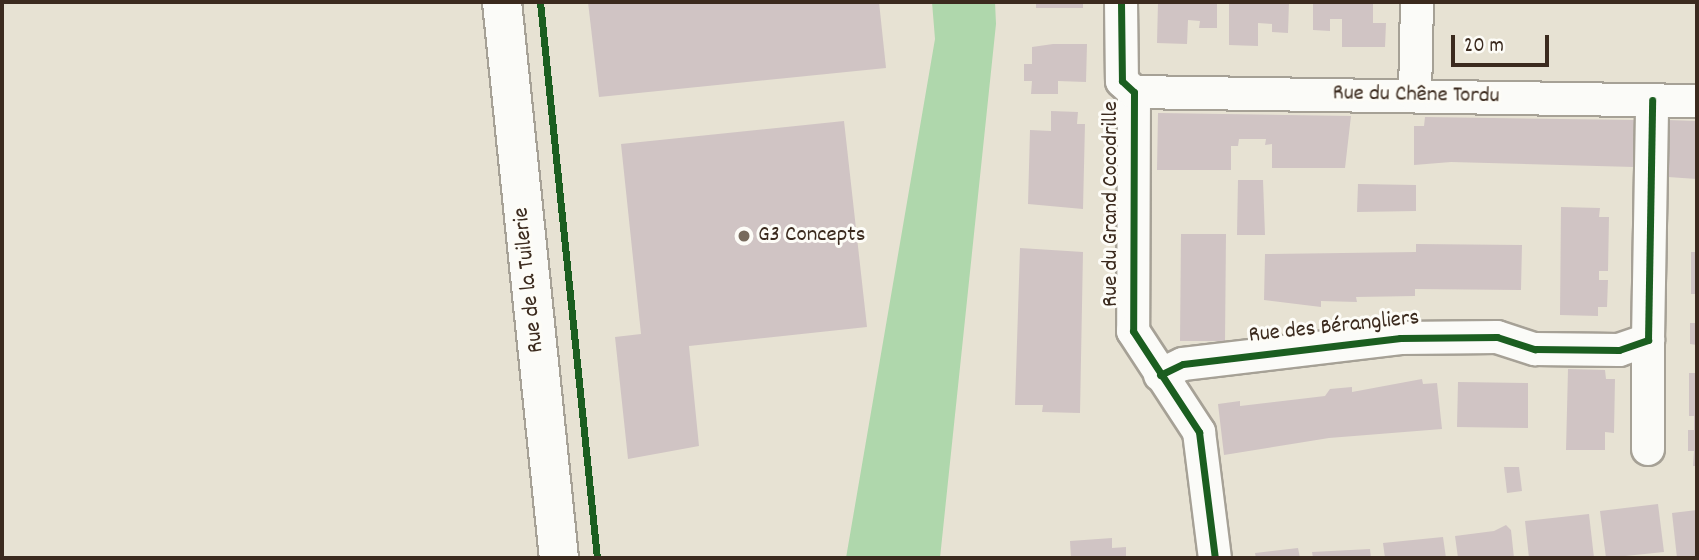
<!DOCTYPE html>
<html>
<head>
<meta charset="utf-8">
<style>
	body { margin:0 }
	#map { position:relative; width:1699px; height:560px; overflow:hidden; background:#e7e2d3; font-family:Dekko,sans-serif }
	div>[style] { position:absolute }
	[style*='--x'] { left:calc(var(--x)*1px); top:calc(var(--y)*1px); width:calc(var(--w)*1px); rotate:calc(var(--a)*1deg) }
	.green>* { inset:0; background:#afd7ac }
	.building>* { inset:0; background:#d0c4c4 }
	.roads { filter:drop-shadow(2px 0 #a6a196) drop-shadow(-2px 0 #a6a196) drop-shadow(0 2px #a6a196) drop-shadow(0 -2px #a6a196) }
	.minor>* { height:32px; margin:-16px; padding:0 16px; transform-origin:16px; border-radius:16px; background:#fbfbf8 }
	.tertiary>* { height:38px; margin:-19px; padding:0 19px; transform-origin:19px; border-radius:19px; background:#fbfbf8 }
	.cycleway>* { height:7px; margin:-3.5px; padding:0 3.5px; transform-origin:3.5px; border-radius:3.5px; background:#1b5e20 }
	.dots>* { width:19px; height:19px; translate:-50% -50%; box-sizing:border-box; border:4px solid #fdfcf7; border-radius:50% }
	span { translate:-50% -50%; white-space:nowrap; text-align:center; line-height:1.15; -webkit-text-stroke:6px #fdfcf7; paint-order:stroke }
	.street-label { font-size:23px; color:#3b2a1e }
	.poi-label { font-size:23px; color:#3b2a1e }
	.left { translate:0 -50%; text-align:left }
	.frame { position:absolute; inset:0; border:4px solid #3b2a1e; pointer-events:none }
	.scale { position:absolute; left:1451px; top:35px; width:98px; height:32px; box-sizing:border-box; border:4px solid #3b2a1e; border-top:0; padding-left:9px; font-size:21px; line-height:24px; white-space:nowrap; color:#3b2a1e; -webkit-text-stroke:5px #fdfcf7; paint-order:stroke }
</style>
</head>
<body>
<div id="map">
	<div class="green">
		<div style="clip-path:polygon(932px 2px,995px 2px,996px 24px,940px 558px,846px 558px,935px 39px)"></div>
	</div>
	<div class="building">
		<div style="clip-path:polygon(588px 2px,879px 2px,886px 68px,599px 97px)"></div>
		<div style="clip-path:polygon(1036px 2px,1083px 2px,1083px 8px,1036px 8px)"></div>
		<div style="clip-path:polygon(1158px 2px,1217px 2px,1217px 28px,1199px 28px,1200px 21px,1188px 20px,1187px 44px,1157px 43px)"></div>
		<div style="clip-path:polygon(1229px 2px,1289px 2px,1288px 33px,1272px 32px,1272px 24px,1258px 23px,1258px 46px,1229px 45px)"></div>
		<div style="clip-path:polygon(1313px 2px,1373px 2px,1373px 23px,1386px 23px,1385px 47px,1342px 47px,1342px 19px,1330px 19px,1330px 31px,1313px 30px)"></div>
		<div style="clip-path:polygon(1053px 44px,1087px 44px,1086px 82px,1058px 81px,1058px 94px,1031px 94px,1032px 81px,1024px 81px,1024px 64px,1032px 64px,1032px 47px)"></div>
		<div style="clip-path:polygon(1051px 111px,1078px 112px,1077px 124px,1085px 124px,1083px 209px,1028px 204px,1030px 130px,1051px 131px)"></div>
		<div style="clip-path:polygon(1158px 113px,1351px 116px,1345px 168px,1272px 168px,1272px 144px,1265px 145px,1266px 139px,1239px 139px,1238px 146px,1231px 146px,1231px 170px,1157px 170px)"></div>
		<div style="clip-path:polygon(1425px 117px,1635px 120px,1634px 167px,1451px 162px,1414px 165px,1414px 126px,1424px 126px)"></div>
		<div style="clip-path:polygon(1668px 120px,1697px 121px,1697px 179px,1668px 177px)"></div>
		<div style="clip-path:polygon(844px 121px,867px 327px,689px 346px,699px 446px,628px 459px,615px 337px,641px 334px,621px 144px)"></div>
		<div style="clip-path:polygon(1238px 180px,1263px 180px,1265px 235px,1237px 235px)"></div>
		<div style="clip-path:polygon(1358px 184px,1416px 185px,1416px 211px,1357px 212px)"></div>
		<div style="clip-path:polygon(1561px 207px,1600px 208px,1599px 217px,1609px 217px,1608px 271px,1599px 271px,1599px 280px,1608px 280px,1607px 307px,1598px 307px,1598px 316px,1560px 315px)"></div>
		<div style="clip-path:polygon(1181px 234px,1226px 234px,1225px 341px,1180px 341px)"></div>
		<div style="clip-path:polygon(1416px 244px,1522px 245px,1521px 290px,1415px 289px,1415px 296px,1356px 297px,1357px 302px,1321px 301px,1321px 307px,1264px 300px,1265px 254px,1416px 252px)"></div>
		<div style="clip-path:polygon(1020px 248px,1083px 252px,1080px 413px,1042px 412px,1043px 405px,1015px 405px)"></div>
		<div style="clip-path:polygon(1691px 252px,1697px 252px,1697px 294px,1691px 294px)"></div>
		<div style="clip-path:polygon(1690px 323px,1697px 323px,1697px 345px,1690px 344px)"></div>
		<div style="clip-path:polygon(1695px 368px,1697px 368px,1697px 466px,1693px 466px,1694px 451px,1688px 451px,1688px 430px,1694px 430px,1694px 416px,1689px 416px,1689px 373px,1695px 373px)"></div>
		<div style="clip-path:polygon(1568px 369px,1605px 370px,1606px 379px,1615px 379px,1614px 433px,1605px 432px,1605px 450px,1566px 450px)"></div>
		<div style="clip-path:polygon(1422px 379px,1423px 384px,1437px 383px,1442px 429px,1329px 438px,1224px 455px,1218px 404px,1240px 401px,1240px 406px,1325px 396px,1330px 389px,1352px 387px,1352px 392px)"></div>
		<div style="clip-path:polygon(1458px 382px,1528px 383px,1528px 428px,1457px 427px)"></div>
		<div style="clip-path:polygon(1504px 467px,1519px 467px,1522px 491px,1507px 493px)"></div>
		<div style="clip-path:polygon(1658px 504px,1664px 552px,1606px 558px,1600px 511px)"></div>
		<div style="clip-path:polygon(1697px 510px,1697px 558px,1677px 558px,1672px 513px)"></div>
		<div style="clip-path:polygon(1589px 514px,1594px 558px,1529px 558px,1525px 521px)"></div>
		<div style="clip-path:polygon(1506px 525px,1511px 530px,1514px 558px,1458px 558px,1455px 536px,1494px 531px)"></div>
		<div style="clip-path:polygon(1443px 537px,1446px 558px,1385px 558px,1383px 543px)"></div>
		<div style="clip-path:polygon(1112px 538px,1112px 548px,1126px 547px,1126px 558px,1071px 558px,1070px 541px)"></div>
		<div style="clip-path:polygon(1298px 548px,1300px 558px,1256px 558px,1255px 553px)"></div>
		<div style="clip-path:polygon(1370px 549px,1371px 558px,1313px 558px,1312px 552px)"></div>
	</div>
	<div class="roads">
		<div class="minor">
			<div style="--x:1121;--y:2;--w:79;--a:89.3"></div>
			<div style="--x:1122;--y:81;--w:16;--a:43"></div>
			<div style="--x:1134;--y:92;--w:239;--a:90.2"></div>
			<div style="--x:1133;--y:331;--w:121;--a:56.8"></div>
			<div style="--x:1199;--y:432;--w:127;--a:82.8"></div>
			<div style="--x:1134;--y:92;--w:563;--a:0.92"></div>
			<div style="--x:1415;--y:96;--w:94;--a:-88.8"></div>
			<div style="--x:1160;--y:375;--w:25;--a:-26"></div>
			<div style="--x:1183;--y:364;--w:219;--a:-6.8"></div>
			<div style="--x:1400;--y:338;--w:97;--a:-0.6"></div>
			<div style="--x:1497;--y:337;--w:40;--a:18"></div>
			<div style="--x:1535;--y:349;--w:84;--a:0.7"></div>
			<div style="--x:1619;--y:350;--w:31;--a:-19"></div>
			<div style="--x:1648;--y:340;--w:240;--a:-89"></div>
			<div style="--x:1648;--y:449;--w:109;--a:-90"></div>
		</div>
		<div class="tertiary">
			<div style="--x:502;--y:2;--w:559;--a:84.15"></div>
		</div>
	</div>
	<div class="cycleway">
		<div style="--x:540;--y:2;--w:559;--a:84.15"></div>
		<div style="--x:1121;--y:2;--w:79;--a:89.3"></div>
		<div style="--x:1122;--y:81;--w:16;--a:43"></div>
		<div style="--x:1134;--y:92;--w:239;--a:90.2"></div>
		<div style="--x:1133;--y:331;--w:121;--a:56.8"></div>
		<div style="--x:1199;--y:432;--w:127;--a:82.8"></div>
		<div style="--x:1160;--y:375;--w:25;--a:-26"></div>
		<div style="--x:1183;--y:364;--w:219;--a:-6.8"></div>
		<div style="--x:1400;--y:338;--w:97;--a:-0.6"></div>
		<div style="--x:1497;--y:337;--w:40;--a:18"></div>
		<div style="--x:1535;--y:349;--w:84;--a:0.7"></div>
		<div style="--x:1619;--y:350;--w:31;--a:-19"></div>
		<div style="--x:1648;--y:340;--w:240;--a:-89"></div>
	</div>
	<div class="dots">
		<div style="left:744px;top:236px;background:#776a5d"></div>
	</div>
	<div class="street-label">
		<span style="left:1416px;top:96px;rotate:1deg">Rue du Chêne Tordu</span>
		<span style="left:1112px;top:204px;rotate:-90deg">Rue du Grand Cocodrille</span>
		<span style="left:530px;top:280px;rotate:-96deg">Rue de la Tuilerie</span>
		<span style="left:1334px;top:328px;rotate:-6deg">Rue des Bérangliers</span>
	</div>
	<div class="poi-label">
		<span class="left" style="left:758px;top:236px">G3 Concepts</span>
	</div>
	<div class="frame"></div>
	<div class="scale">20 m</div>
</div>
</body>
</html>
